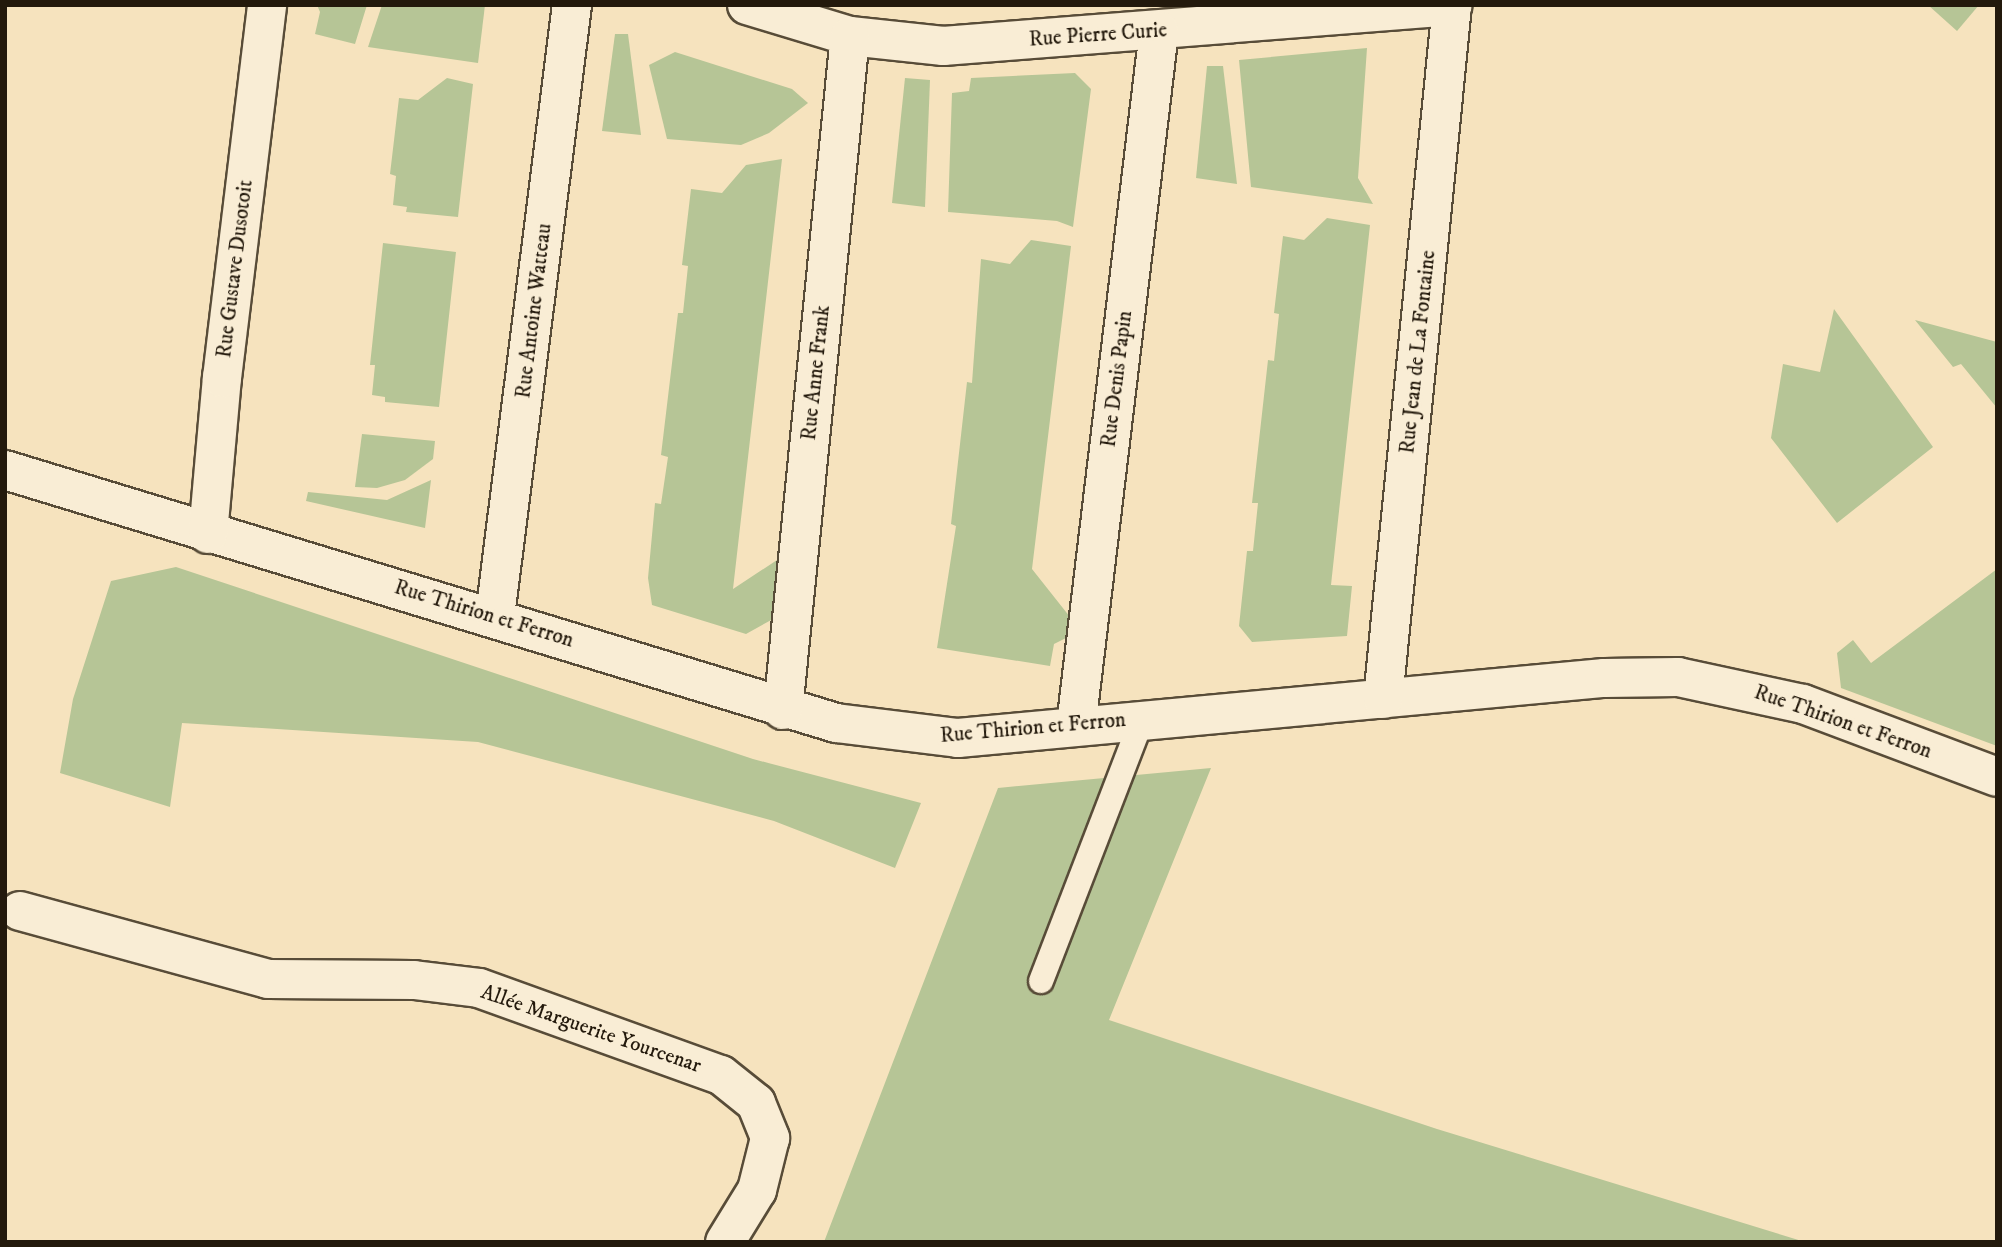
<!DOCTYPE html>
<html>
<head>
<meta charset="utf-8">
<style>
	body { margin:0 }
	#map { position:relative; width:2002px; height:1247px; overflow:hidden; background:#f6e3be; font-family:"IM FELL DW Pica",serif }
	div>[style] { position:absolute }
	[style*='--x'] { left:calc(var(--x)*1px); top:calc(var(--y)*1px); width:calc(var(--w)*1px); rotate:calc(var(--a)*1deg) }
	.green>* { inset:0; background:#b6c596 }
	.roads { filter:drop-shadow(2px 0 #584c38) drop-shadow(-2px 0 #584c38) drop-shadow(0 2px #584c38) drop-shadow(0 -2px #584c38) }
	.service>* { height:24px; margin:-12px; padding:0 12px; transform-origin:12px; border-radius:12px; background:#f9edd5 }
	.minor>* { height:38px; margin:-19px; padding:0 19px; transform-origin:19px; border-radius:19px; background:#f9edd5 }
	span { translate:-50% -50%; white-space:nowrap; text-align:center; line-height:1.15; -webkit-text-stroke:6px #f9edd5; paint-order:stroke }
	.street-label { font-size:21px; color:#23190c }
	.frame { position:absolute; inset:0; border:7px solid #23190c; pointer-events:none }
</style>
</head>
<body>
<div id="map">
	<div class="green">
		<div style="clip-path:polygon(317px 5px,367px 5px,355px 44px,315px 34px,320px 12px)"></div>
		<div style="clip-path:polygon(382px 5px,485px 5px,478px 63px,368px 47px)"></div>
		<div style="clip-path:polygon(1928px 5px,1979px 5px,1957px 31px)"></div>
		<div style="clip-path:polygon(615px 34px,628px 34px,641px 135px,602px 131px)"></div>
		<div style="clip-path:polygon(1367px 48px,1358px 178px,1373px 204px,1251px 187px,1239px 60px)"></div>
		<div style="clip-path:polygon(675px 52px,792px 89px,808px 103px,769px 133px,741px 145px,667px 139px,649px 65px)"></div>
		<div style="clip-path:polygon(1207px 66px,1223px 66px,1237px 184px,1196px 178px)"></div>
		<div style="clip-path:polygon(1075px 73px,1091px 89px,1073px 227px,1057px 221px,948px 212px,952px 93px,969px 91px,971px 78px)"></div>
		<div style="clip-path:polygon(447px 78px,473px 84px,458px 217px,406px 212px,407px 207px,393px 205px,396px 176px,390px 174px,399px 98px,418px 100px)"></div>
		<div style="clip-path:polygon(905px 78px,930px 80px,925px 207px,892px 203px)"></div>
		<div style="clip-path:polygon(782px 159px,733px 589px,777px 560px,773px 619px,746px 634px,652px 605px,648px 578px,655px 503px,661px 504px,668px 457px,661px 455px,678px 313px,683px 313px,688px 266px,682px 265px,691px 189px,722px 193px,746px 165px)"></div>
		<div style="clip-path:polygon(1327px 218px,1370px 225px,1331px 585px,1352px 586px,1347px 636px,1252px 642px,1239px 626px,1247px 551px,1253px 551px,1258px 503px,1252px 503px,1268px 360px,1274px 361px,1279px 314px,1274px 313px,1283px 236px,1304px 240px)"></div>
		<div style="clip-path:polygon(1031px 240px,1071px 246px,1032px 569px,1070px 617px,1068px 637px,1054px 644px,1050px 666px,937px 648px,956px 526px,951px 524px,967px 382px,972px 383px,981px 259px,1010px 264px)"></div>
		<div style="clip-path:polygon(383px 243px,456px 252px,439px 407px,385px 402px,385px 397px,372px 395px,375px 365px,370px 365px)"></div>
		<div style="clip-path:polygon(1834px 309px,1933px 447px,1837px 523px,1771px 438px,1783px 364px,1820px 372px)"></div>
		<div style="clip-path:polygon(1915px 320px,1997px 342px,1997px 408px,1961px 364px,1953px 367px)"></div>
		<div style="clip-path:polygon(362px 434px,435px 441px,433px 459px,405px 480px,377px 488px,355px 487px)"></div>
		<div style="clip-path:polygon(431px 480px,425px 528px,306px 501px,308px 492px,387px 500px)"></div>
		<div style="clip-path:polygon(176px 567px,753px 759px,921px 803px,895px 868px,774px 821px,478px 742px,182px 723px,170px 807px,60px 773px,73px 699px,111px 581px)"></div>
		<div style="clip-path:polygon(1997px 569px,1997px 746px,1841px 688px,1837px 653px,1853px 640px,1871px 663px)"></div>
		<div style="clip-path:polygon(1211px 768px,1109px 1020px,1437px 1129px,1805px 1242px,824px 1242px,998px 788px)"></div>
	</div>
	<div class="roads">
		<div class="service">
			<div style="--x:1041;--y:981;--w:281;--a:-68.9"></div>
		</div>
		<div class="minor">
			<div style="--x:747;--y:5;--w:108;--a:16.8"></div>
			<div style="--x:850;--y:36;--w:94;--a:6.1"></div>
			<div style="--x:943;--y:46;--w:511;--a:-4.49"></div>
			<div style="--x:5;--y:470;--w:869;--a:16.93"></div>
			<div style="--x:836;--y:723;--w:123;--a:7"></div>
			<div style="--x:958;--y:738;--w:649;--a:-5.31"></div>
			<div style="--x:1604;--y:678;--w:74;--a:-0.8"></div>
			<div style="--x:1678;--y:677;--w:128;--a:12.2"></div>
			<div style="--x:1803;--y:704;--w:207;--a:20.6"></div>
			<div style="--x:208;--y:534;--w:157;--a:-84.9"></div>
			<div style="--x:222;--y:378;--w:376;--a:-83.1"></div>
			<div style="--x:495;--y:616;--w:616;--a:-82.82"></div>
			<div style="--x:1383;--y:699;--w:697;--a:-84.32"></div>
			<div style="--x:783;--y:710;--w:677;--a:-84.32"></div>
			<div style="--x:1076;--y:726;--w:700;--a:-83.19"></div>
			<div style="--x:20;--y:911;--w:257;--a:15.3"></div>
			<div style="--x:268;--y:979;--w:146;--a:0.4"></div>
			<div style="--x:414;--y:980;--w:65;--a:7"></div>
			<div style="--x:479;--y:988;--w:257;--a:19.8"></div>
			<div style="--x:721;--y:1075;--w:45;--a:38.7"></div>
			<div style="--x:756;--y:1103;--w:38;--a:68"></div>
			<div style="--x:770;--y:1138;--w:54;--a:104"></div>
			<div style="--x:757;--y:1190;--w:61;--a:121.6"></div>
		</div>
	</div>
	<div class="street-label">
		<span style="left:1098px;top:35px;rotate:-4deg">Rue Pierre Curie</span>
		<span style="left:235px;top:269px;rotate:-83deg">Rue Gustave Dusotoit</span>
		<span style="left:534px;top:311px;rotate:-83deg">Rue Antoine Watteau</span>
		<span style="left:1418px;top:352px;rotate:-84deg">Rue Jean de La Fontaine</span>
		<span style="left:816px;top:373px;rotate:-84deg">Rue Anne Frank</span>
		<span style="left:1117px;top:379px;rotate:-83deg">Rue Denis Papin</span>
		<span style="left:484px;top:614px;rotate:17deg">Rue Thirion et Ferron</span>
		<span style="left:1843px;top:722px;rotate:19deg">Rue Thirion et Ferron</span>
		<span style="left:1033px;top:728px;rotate:-5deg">Rue Thirion et Ferron</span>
		<span style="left:591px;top:1029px;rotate:19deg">Allée Marguerite Yourcenar</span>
	</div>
	<div class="frame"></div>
</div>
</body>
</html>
